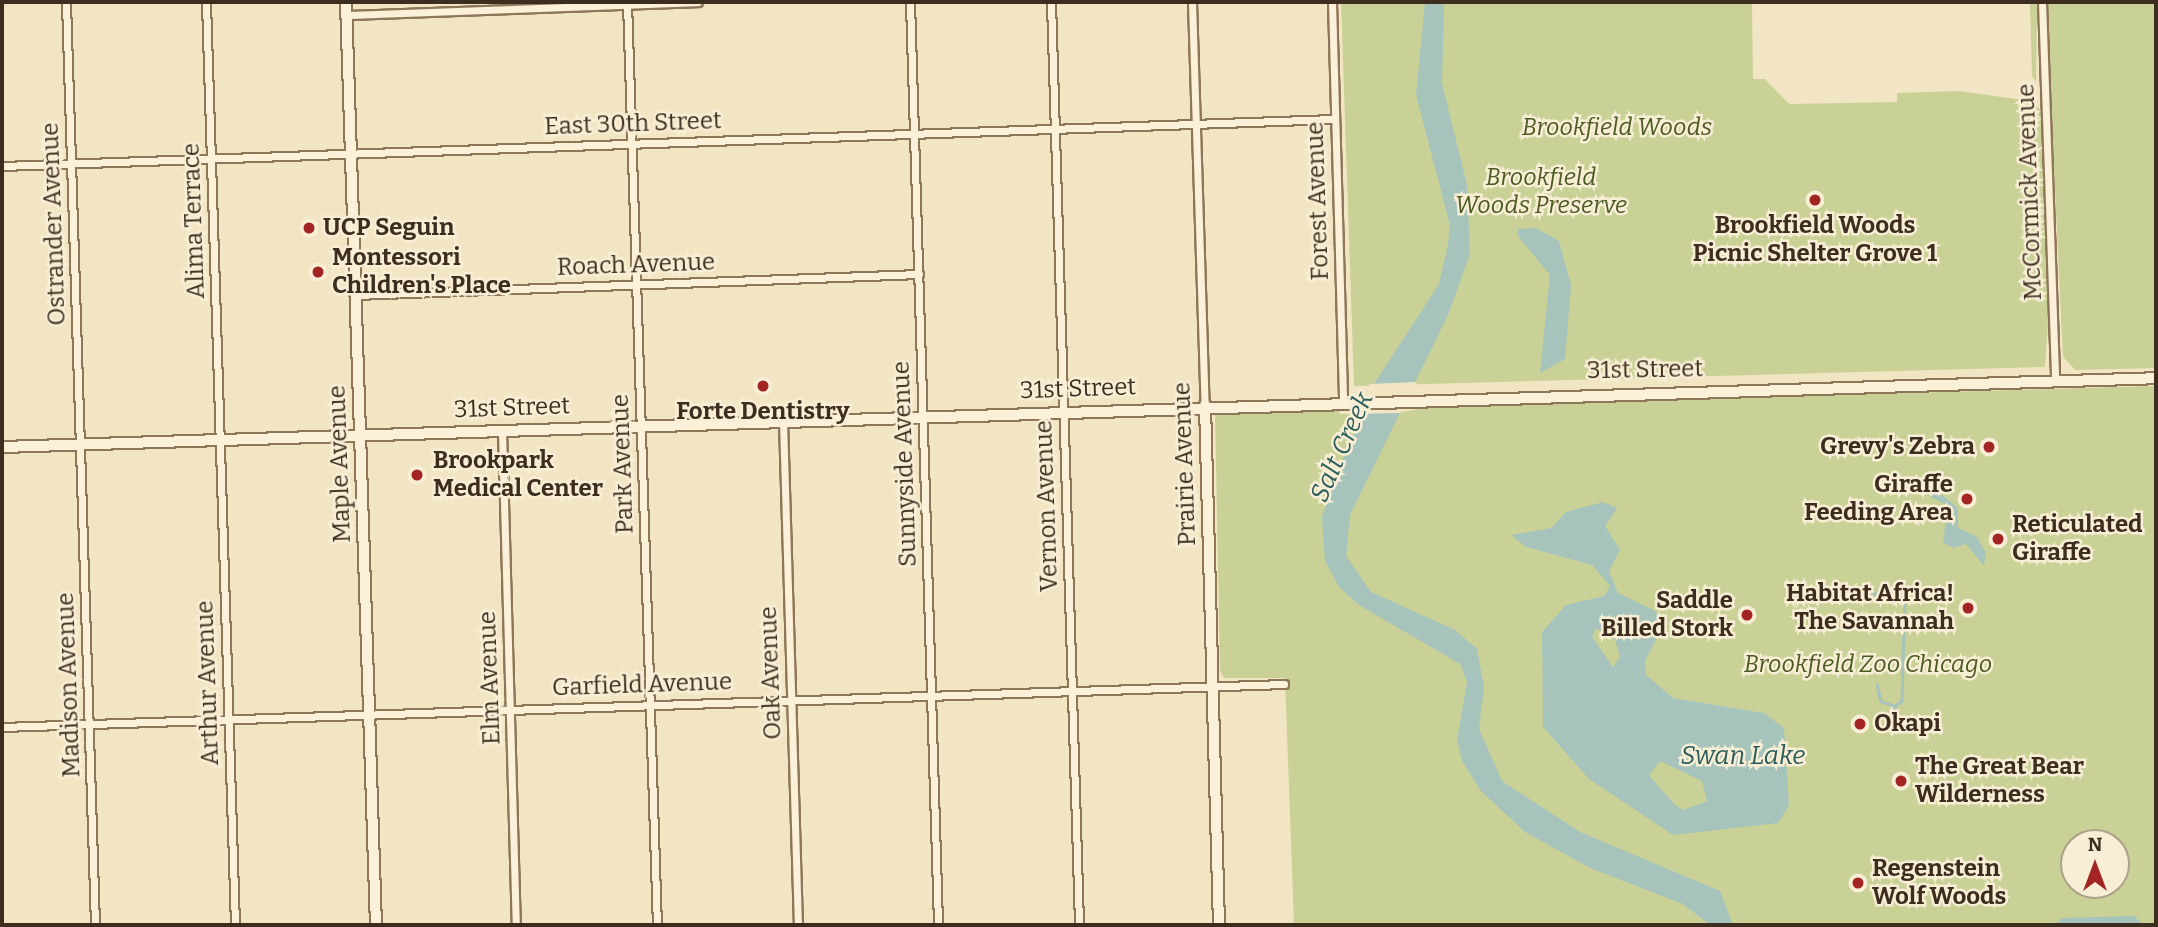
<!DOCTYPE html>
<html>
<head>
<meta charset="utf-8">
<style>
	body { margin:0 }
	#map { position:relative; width:2158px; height:927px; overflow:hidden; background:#f2e5c4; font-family:Bitter,serif }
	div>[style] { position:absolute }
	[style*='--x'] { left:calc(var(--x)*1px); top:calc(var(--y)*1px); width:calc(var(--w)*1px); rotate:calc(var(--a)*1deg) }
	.green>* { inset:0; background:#c9d197 }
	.water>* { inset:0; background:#a6c4bc }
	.pier>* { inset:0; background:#f2e5c4 }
	.stream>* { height:2.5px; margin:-1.25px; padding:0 1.25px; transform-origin:1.25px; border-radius:1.25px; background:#a6c4bc }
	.roads { filter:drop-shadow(2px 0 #8e7659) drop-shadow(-2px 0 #8e7659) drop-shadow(0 2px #8e7659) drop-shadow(0 -2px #8e7659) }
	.minor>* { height:7px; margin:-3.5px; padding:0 3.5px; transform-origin:3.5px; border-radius:3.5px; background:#fbf1d9 }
	.tertiary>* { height:10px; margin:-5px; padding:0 5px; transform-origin:5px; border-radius:5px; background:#fbf1d9 }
	.secondary>* { height:10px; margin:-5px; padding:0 5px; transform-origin:5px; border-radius:5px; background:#fbf1d9 }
	.dots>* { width:19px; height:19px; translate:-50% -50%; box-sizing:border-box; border:4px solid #f8eed5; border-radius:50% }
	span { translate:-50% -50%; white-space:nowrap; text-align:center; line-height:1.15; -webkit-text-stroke:5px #f8eed5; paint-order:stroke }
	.street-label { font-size:24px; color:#3d2d1e }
	.park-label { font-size:24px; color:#4c5b23; font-style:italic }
	.poi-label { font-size:24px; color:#3d2d1e; font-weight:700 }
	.left { translate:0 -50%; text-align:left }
	.right { translate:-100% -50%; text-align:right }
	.water-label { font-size:26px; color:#2c5e5b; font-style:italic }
	.frame { position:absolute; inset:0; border:4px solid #3d2d1e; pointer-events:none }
	.north { position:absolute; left:2060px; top:829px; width:70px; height:70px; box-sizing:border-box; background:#f8eed5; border:2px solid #ada18c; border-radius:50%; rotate:0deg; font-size:19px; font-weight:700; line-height:28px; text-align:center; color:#3d2d1e }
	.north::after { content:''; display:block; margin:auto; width:24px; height:32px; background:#a22524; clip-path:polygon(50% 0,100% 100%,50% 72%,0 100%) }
</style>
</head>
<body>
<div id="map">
	<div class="green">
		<div style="clip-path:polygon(1341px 2px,1752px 2px,1753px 79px,1765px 79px,1789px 104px,1897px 102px,1897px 93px,1959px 91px,2031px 101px,2041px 110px,2046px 161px,2050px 293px,2045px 367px,1354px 386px)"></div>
		<div style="clip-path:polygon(2030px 2px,2037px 2px,2036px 82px,2032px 76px)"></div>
		<div style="clip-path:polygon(2046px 2px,2156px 2px,2156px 368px,2075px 370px,2063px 357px)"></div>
		<div style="clip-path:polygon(evenodd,2156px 386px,2156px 925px,1294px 925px,1285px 678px,1224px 678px,1220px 671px,1215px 413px,1341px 409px,1339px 414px,1361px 414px,1386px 429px,1396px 413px,1435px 406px,2156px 386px,2074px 843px,2116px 843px,2116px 885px,2074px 885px,2074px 843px)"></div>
	</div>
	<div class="water">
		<div style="clip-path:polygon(1425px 2px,1444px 2px,1442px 83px,1467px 185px,1470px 254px,1448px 315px,1350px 515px,1346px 556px,1371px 592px,1455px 630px,1477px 649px,1484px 687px,1479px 729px,1502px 781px,1580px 832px,1720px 891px,1733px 925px,1710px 925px,1683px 904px,1590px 868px,1525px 832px,1481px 791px,1462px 761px,1457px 740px,1467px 682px,1460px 664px,1359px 605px,1339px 587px,1325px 561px,1322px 517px,1337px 474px,1374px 384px,1439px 284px,1448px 244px,1450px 225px,1416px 95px)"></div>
		<div style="clip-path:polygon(1536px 228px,1559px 241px,1571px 285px,1565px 359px,1540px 373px,1550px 275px,1517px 235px,1518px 229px)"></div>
		<div style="clip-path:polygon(1918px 490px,1942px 495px,1958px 508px,1958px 528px,1976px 536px,1986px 553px,1984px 566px,1966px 544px,1953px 548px,1943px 542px,1948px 506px)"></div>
		<div style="clip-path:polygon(evenodd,1603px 502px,1617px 508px,1605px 526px,1620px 550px,1609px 571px,1618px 593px,1655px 611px,1664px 624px,1645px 661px,1646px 675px,1673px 698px,1764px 713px,1784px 728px,1789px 805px,1778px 823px,1673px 835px,1589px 779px,1543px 727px,1542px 632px,1566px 605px,1604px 596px,1610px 586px,1592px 565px,1526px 547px,1511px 535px,1551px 528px,1566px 512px,1603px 502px,1596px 628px,1615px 640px,1620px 657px,1613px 667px,1592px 637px,1596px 628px,1603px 502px,1660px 761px,1702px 781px,1707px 801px,1683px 810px,1674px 804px,1649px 775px,1660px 761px)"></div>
		<div style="clip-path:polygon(2134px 916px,2143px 925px,2055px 925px,2062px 918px)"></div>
	</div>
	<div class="pier">
		<div style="clip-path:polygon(1416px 382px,1400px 413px,1357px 414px,1370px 384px)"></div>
	</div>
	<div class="stream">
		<div style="--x:1828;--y:594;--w:34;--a:12"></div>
		<div style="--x:1861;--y:601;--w:23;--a:-29"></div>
		<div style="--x:1881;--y:590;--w:24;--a:7"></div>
		<div style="--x:1905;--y:593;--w:108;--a:91.6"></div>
		<div style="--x:1902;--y:701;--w:9;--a:144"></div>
		<div style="--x:1895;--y:706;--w:14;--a:86"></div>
		<div style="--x:1877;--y:684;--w:17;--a:77"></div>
		<div style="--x:1881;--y:701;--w:15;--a:20"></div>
		<div style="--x:1947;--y:798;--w:4;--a:-56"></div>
	</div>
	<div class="roads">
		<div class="minor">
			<div style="--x:66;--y:2;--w:923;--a:88.2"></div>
			<div style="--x:206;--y:2;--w:923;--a:88.2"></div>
			<div style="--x:627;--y:2;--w:923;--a:88.14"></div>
			<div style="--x:910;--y:2;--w:923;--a:88.26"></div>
			<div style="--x:1051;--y:2;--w:923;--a:88.26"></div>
			<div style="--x:1192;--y:2;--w:403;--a:88.2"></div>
			<div style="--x:1332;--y:2;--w:398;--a:88.4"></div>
			<div style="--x:2042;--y:2;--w:379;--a:88"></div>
			<div style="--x:346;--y:15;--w:352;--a:-2.1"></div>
			<div style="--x:2;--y:166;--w:1334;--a:-2.02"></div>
			<div style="--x:355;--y:295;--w:564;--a:-2.13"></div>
			<div style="--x:783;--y:421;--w:504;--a:88.3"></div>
			<div style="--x:502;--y:430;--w:495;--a:88.4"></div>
			<div style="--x:2;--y:727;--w:1283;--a:-1.92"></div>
		</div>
		<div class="tertiary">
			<div style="--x:346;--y:2;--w:923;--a:88.14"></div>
			<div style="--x:1205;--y:405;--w:520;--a:88.46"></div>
		</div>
		<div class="secondary">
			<div style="--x:2;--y:447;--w:2155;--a:-1.83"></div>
		</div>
	</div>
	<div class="dots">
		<div style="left:1815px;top:200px;background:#a22524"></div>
		<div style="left:309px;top:228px;background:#a22524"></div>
		<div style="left:318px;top:272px;background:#a22524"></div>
		<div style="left:763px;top:386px;background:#a22524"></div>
		<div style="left:1989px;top:447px;background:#a22524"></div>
		<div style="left:417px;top:475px;background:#a22524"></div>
		<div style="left:1967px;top:499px;background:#a22524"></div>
		<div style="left:1998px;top:539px;background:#a22524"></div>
		<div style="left:1968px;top:608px;background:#a22524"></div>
		<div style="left:1747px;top:615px;background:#a22524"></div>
		<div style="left:1860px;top:724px;background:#a22524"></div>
		<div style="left:1901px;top:781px;background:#a22524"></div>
		<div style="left:1858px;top:883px;background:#a22524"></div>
	</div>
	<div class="street-label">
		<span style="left:633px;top:124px;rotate:-2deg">East 30th Street</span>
		<span style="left:2030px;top:192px;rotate:-92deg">McCormick Avenue</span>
		<span style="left:1318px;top:201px;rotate:-92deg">Forest Avenue</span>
		<span style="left:194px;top:221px;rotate:-92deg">Alima Terrace</span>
		<span style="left:54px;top:224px;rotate:-92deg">Ostrander Avenue</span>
		<span style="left:636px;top:265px;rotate:-2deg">Roach Avenue</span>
		<span style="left:1645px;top:370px;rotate:-1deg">31st Street</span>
		<span style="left:1078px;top:389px;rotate:-2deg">31st Street</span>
		<span style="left:512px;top:408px;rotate:-2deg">31st Street</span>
		<span style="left:340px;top:464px;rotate:-92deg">Maple Avenue</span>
		<span style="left:623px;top:464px;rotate:-92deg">Park Avenue</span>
		<span style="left:905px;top:464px;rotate:-92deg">Sunnyside Avenue</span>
		<span style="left:1185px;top:464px;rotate:-92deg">Prairie Avenue</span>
		<span style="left:1047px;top:506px;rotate:-92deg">Vernon Avenue</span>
		<span style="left:771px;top:673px;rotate:-92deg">Oak Avenue</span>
		<span style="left:490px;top:678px;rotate:-92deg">Elm Avenue</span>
		<span style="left:208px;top:683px;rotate:-92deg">Arthur Avenue</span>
		<span style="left:69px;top:685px;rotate:-92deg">Madison Avenue</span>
		<span style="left:642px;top:685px;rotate:-2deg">Garfield Avenue</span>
	</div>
	<div class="park-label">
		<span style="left:1617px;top:128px">Brookfield Woods</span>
		<span style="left:1541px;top:192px">Brookfield<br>Woods Preserve</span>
		<span style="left:1868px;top:665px">Brookfield Zoo Chicago</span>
	</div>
	<div class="poi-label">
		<span style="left:1815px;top:240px">Brookfield Woods<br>Picnic Shelter Grove 1</span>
		<span class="left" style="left:323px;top:228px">UCP Seguin</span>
		<span class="left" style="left:332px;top:272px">Montessori<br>Children's Place</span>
		<span style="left:763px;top:412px">Forte Dentistry</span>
		<span class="right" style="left:1975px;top:447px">Grevy's Zebra</span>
		<span class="left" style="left:433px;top:475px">Brookpark<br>Medical Center</span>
		<span class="right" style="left:1953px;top:499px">Giraffe<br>Feeding Area</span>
		<span class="left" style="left:2012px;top:539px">Reticulated<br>Giraffe</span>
		<span class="right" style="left:1954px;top:608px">Habitat Africa!<br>The Savannah</span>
		<span class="right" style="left:1733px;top:615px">Saddle<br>Billed Stork</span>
		<span class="left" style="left:1874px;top:724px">Okapi</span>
		<span class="left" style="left:1915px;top:781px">The Great Bear<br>Wilderness</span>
		<span class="left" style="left:1872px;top:883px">Regenstein<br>Wolf Woods</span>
	</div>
	<div class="water-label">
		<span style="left:1342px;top:447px;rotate:-66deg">Salt Creek</span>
		<span style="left:1743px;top:756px">Swan Lake</span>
	</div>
	<div class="frame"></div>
	<div class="north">N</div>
</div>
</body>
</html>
